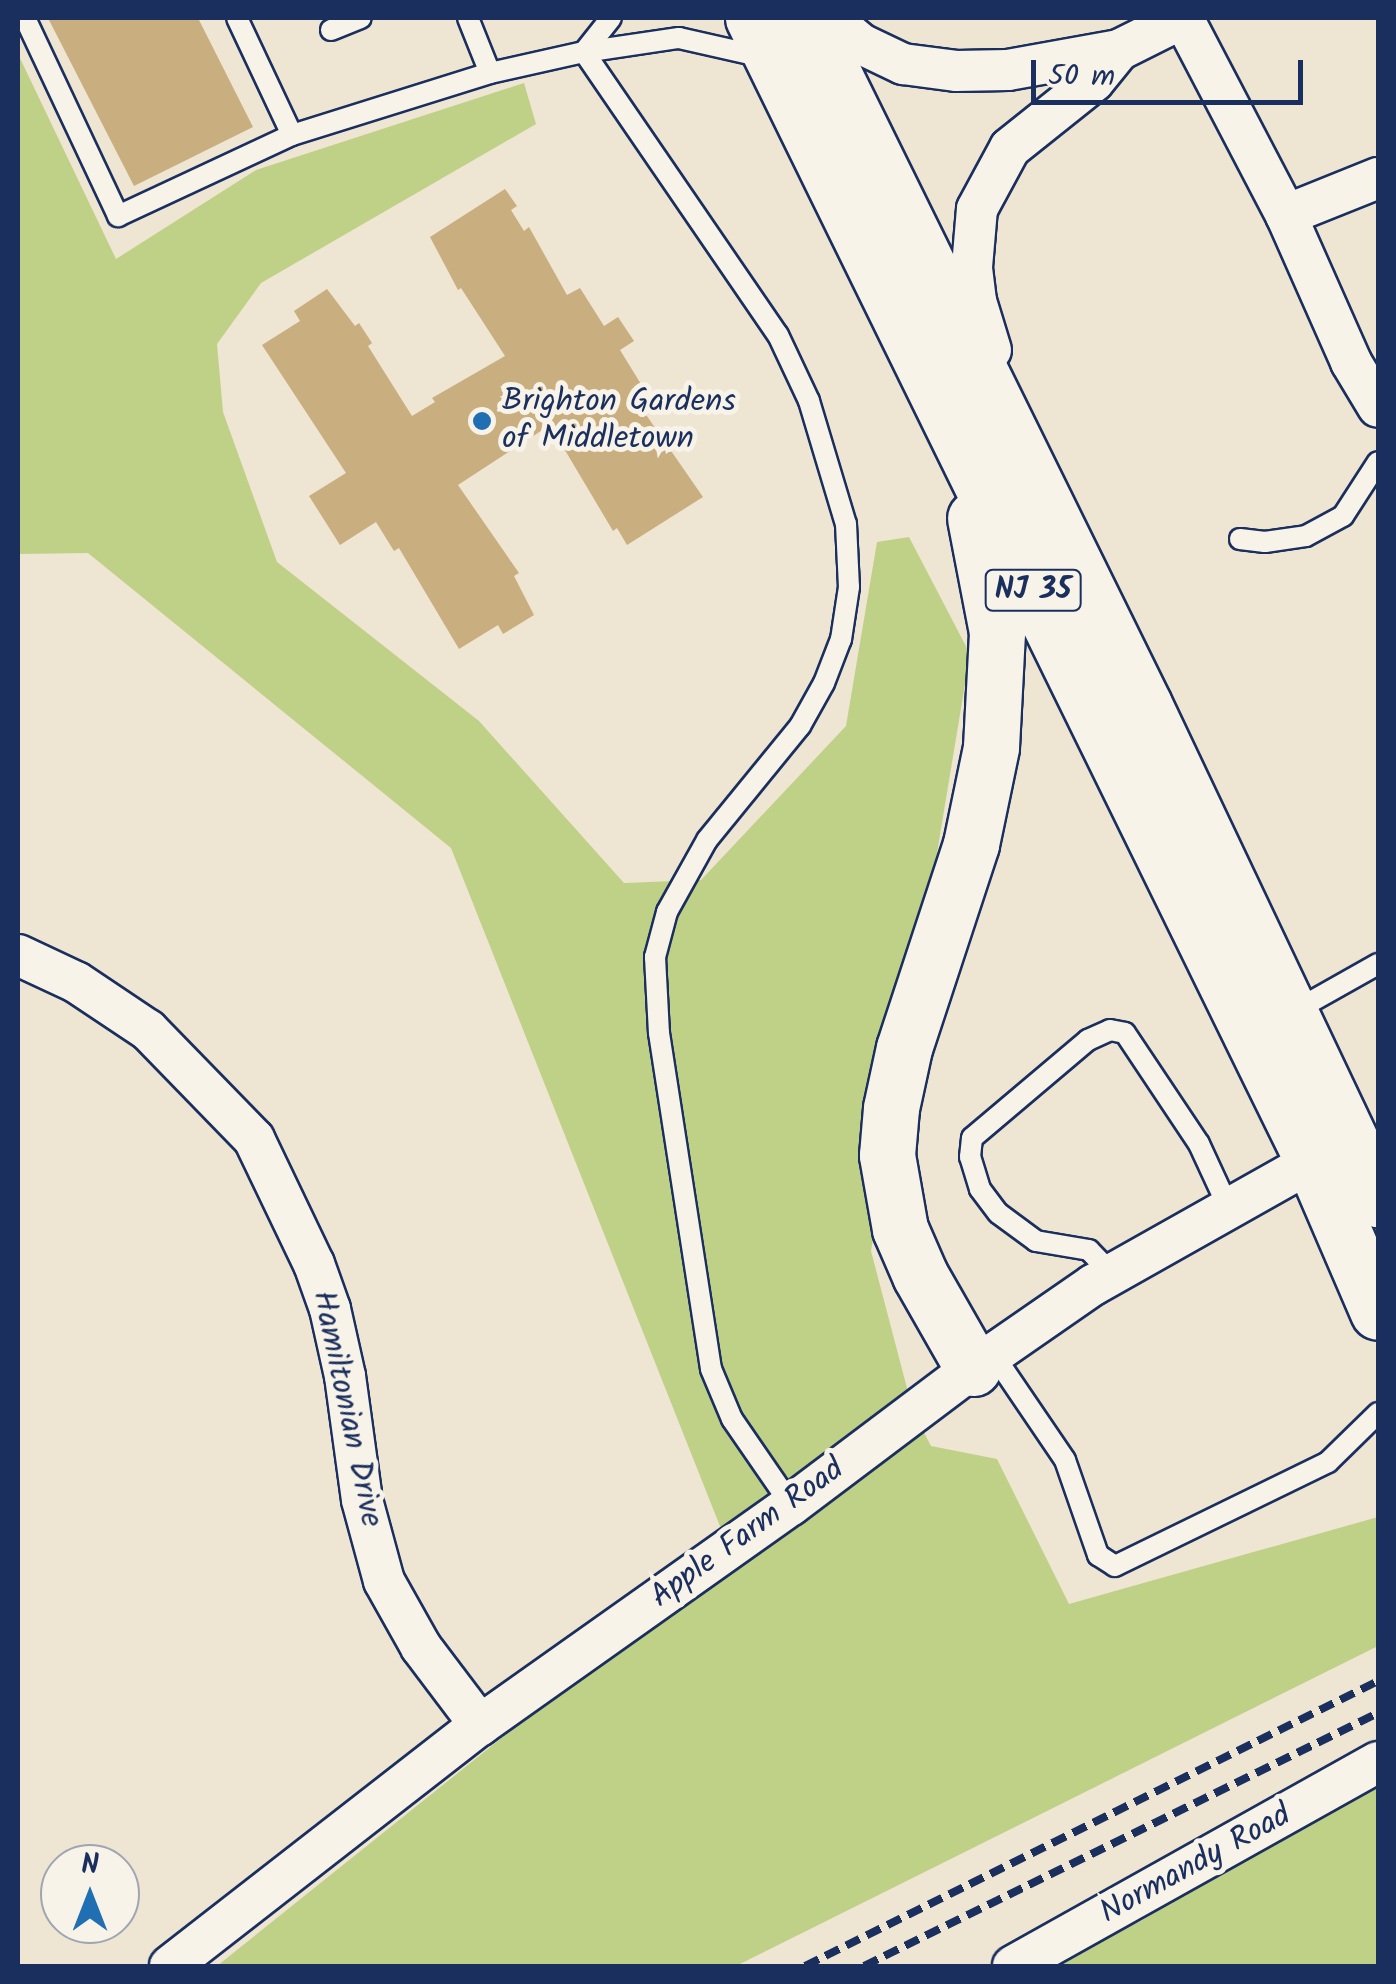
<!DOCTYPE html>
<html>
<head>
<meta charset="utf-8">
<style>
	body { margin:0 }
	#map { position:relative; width:1396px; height:1984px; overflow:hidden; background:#eee5d3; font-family:Kalam,sans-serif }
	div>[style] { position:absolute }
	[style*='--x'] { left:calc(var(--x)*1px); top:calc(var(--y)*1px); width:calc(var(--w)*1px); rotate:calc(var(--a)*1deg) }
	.green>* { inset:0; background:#bfd186 }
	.building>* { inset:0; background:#c9ae7f }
	.roads { filter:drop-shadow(2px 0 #1b2f5e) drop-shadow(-2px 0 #1b2f5e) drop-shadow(0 2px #1b2f5e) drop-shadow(0 -2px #1b2f5e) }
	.service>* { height:20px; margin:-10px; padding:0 10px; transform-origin:10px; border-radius:10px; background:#f7f3e8 }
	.minor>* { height:40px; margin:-20px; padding:0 20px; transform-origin:20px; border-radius:20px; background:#f7f3e8 }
	.trunk>* { height:55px; margin:-27.5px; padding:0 27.5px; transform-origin:27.5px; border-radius:27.5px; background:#f7f3e8 }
	.rail>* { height:8px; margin-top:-4px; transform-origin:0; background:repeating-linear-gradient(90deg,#1b2f5e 0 15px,transparent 0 23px) }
	.dots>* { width:28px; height:28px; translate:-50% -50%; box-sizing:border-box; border:5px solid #f7f3e8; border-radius:50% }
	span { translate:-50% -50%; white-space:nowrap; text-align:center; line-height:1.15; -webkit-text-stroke:10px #f7f3e8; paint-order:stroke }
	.shield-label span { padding:2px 8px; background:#f7f3e8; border:2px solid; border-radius:8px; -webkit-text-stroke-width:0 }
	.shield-label { font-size:30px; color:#1b2f5e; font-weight:700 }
	.poi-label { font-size:32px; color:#1b2f5e }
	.left { translate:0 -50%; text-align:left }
	.street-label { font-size:32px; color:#1b2f5e }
	.frame { position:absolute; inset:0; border:20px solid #1b2f5e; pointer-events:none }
	.north { position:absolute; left:40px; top:1844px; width:100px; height:100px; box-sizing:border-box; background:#f7f3e8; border:2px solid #9fa5b1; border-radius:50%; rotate:0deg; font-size:28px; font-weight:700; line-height:40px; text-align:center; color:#1b2f5e }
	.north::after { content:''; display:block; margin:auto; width:35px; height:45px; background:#1f6fb2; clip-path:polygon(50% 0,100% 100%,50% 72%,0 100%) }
	.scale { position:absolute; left:1031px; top:60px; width:272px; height:45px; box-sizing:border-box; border:5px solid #1b2f5e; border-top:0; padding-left:12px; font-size:30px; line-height:35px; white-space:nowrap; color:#1b2f5e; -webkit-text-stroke:8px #f7f3e8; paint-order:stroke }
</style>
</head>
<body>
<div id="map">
	<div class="green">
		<div style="clip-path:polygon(18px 54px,116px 259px,256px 170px,524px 83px,536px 124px,261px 283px,217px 344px,223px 412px,277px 562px,479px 721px,624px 883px,701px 880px,846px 726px,877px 542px,909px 537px,970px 654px,871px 1251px,913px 1411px,931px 1446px,997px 1459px,1069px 1604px,1378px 1517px,1378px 1646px,736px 1966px,217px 1966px,731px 1554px,451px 848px,88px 553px,18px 554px)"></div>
		<div style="clip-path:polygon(1378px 1777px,1378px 1966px,1046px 1966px,1141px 1921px)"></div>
	</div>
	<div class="building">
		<div style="clip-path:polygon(48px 18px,198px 18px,253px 127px,134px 186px)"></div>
		<div style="clip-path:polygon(505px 189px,517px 206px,511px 210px,524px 231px,529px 227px,567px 295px,580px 288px,604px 326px,618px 317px,634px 341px,620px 350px,644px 389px,633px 396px,703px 497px,627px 545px,617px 528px,613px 531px,550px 425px,458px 485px,519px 573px,514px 576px,534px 615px,503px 634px,498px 625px,459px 649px,399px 548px,394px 551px,376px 522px,340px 545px,309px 496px,346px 473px,262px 345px,300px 321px,294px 311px,327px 289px,355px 326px,359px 323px,372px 343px,368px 346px,412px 416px,435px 402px,432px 398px,505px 356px,461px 288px,458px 290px,430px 237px)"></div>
	</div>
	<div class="roads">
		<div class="service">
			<div style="--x:25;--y:18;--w:219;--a:64.8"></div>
			<div style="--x:118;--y:216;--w:192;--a:-25"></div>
			<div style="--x:292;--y:135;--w:207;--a:-17.4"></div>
			<div style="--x:490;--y:73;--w:96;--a:-12.6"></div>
			<div style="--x:584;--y:52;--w:96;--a:-8.4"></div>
			<div style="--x:679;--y:38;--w:86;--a:12.7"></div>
			<div style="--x:237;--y:18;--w:129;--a:64.8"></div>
			<div style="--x:468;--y:18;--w:59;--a:68.2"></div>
			<div style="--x:331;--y:30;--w:32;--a:-22"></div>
			<div style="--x:584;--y:52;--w:343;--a:55.6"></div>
			<div style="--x:778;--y:335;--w:73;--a:64.8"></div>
			<div style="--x:809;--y:401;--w:128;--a:73.3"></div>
			<div style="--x:846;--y:524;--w:63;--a:87.3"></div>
			<div style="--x:849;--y:587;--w:53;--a:98.7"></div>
			<div style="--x:841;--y:639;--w:47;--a:111.1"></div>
			<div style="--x:824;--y:683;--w:49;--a:119.2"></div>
			<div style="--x:800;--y:726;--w:147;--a:129.2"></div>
			<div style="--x:707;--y:840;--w:82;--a:119.1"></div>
			<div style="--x:667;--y:912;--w:47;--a:104.9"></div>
			<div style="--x:655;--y:957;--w:76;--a:87"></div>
			<div style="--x:659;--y:1033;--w:340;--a:81.2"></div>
			<div style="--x:711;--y:1369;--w:54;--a:67.2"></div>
			<div style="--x:732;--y:1419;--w:104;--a:55.5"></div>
			<div style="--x:584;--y:52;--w:43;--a:-51.5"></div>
			<div style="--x:1240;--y:539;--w:25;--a:7"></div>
			<div style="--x:1265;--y:542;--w:41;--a:-8.3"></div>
			<div style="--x:1306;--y:536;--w:42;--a:-28.4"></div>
			<div style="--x:1343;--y:516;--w:64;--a:-57.1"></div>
			<div style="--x:1291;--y:1013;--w:100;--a:-29.4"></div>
			<div style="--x:1112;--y:1274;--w:33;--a:-134"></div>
			<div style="--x:1089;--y:1250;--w:54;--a:-170.4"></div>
			<div style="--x:1036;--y:1241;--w:47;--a:-143.6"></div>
			<div style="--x:998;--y:1213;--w:30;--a:-127"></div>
			<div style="--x:980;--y:1189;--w:34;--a:-107"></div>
			<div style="--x:970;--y:1157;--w:19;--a:-84"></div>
			<div style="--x:972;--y:1138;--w:152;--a:-40.2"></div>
			<div style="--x:1088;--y:1040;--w:24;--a:-24"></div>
			<div style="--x:1110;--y:1030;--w:15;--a:11"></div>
			<div style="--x:1125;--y:1033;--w:133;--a:56.3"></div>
			<div style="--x:1199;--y:1144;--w:72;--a:65.2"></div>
			<div style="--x:993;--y:1354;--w:128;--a:55.8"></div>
			<div style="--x:1065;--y:1460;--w:101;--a:70.8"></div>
			<div style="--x:1098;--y:1555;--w:20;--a:33"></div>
			<div style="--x:1115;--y:1566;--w:237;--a:-26"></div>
			<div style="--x:1328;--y:1462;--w:70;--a:-44.4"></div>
		</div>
		<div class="minor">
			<div style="--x:830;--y:18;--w:40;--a:40"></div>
			<div style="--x:861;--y:44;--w:47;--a:25.5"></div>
			<div style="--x:903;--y:64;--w:53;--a:7.5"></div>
			<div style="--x:956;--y:71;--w:52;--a:-1.1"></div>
			<div style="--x:1008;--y:70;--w:113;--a:-10.2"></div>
			<div style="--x:1119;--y:50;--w:72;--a:-26.6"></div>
			<div style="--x:1183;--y:18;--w:222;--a:62.4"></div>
			<div style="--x:1286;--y:215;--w:161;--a:66.1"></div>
			<div style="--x:1351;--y:362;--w:52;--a:59"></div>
			<div style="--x:1286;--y:215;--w:99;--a:-21.9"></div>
			<div style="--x:991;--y:350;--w:51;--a:-107"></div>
			<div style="--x:976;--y:301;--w:34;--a:-97"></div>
			<div style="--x:972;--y:267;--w:58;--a:-85.1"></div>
			<div style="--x:977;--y:209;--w:69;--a:-61.6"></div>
			<div style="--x:1010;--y:148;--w:107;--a:-38.6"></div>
			<div style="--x:1094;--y:81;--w:40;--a:-51"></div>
			<div style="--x:18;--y:955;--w:64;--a:25"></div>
			<div style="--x:76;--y:982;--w:87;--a:33.7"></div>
			<div style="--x:148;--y:1030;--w:152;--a:45.8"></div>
			<div style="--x:254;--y:1139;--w:139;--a:64.4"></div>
			<div style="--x:314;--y:1264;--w:48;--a:70.4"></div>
			<div style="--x:330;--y:1309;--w:69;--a:77.4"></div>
			<div style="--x:345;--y:1376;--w:125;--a:82.2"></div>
			<div style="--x:362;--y:1500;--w:84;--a:74.8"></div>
			<div style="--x:384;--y:1581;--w:76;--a:60.7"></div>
			<div style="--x:421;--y:1647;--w:98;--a:52.9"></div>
			<div style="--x:170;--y:1966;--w:393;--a:-37.9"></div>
			<div style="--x:480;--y:1725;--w:381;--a:-35.3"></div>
			<div style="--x:791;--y:1505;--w:228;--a:-37"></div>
			<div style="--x:973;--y:1368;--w:146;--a:-34.7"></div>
			<div style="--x:1093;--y:1285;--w:253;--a:-29.4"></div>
			<div style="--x:1313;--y:1161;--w:24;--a:-38"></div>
			<div style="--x:1013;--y:1966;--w:418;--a:-29.2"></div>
		</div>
		<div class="trunk">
			<div style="--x:753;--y:18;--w:1273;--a:63.9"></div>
			<div style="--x:1313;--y:1161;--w:164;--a:66.7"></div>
			<div style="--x:806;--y:18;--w:766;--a:63.8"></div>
			<div style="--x:1144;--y:705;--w:547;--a:64.65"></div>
			<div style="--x:973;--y:1368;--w:107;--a:-119.7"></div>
			<div style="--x:920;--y:1275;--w:50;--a:-113.5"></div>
			<div style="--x:900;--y:1229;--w:75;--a:-100"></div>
			<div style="--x:887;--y:1155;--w:47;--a:-85.1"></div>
			<div style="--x:891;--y:1108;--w:61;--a:-77.8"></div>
			<div style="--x:904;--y:1048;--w:215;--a:-71.8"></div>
			<div style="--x:971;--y:844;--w:99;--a:-78.3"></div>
			<div style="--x:991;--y:747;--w:115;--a:-87"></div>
			<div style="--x:997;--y:632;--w:116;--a:-100.9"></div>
		</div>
	</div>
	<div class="rail">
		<div style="--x:805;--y:1966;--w:640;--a:-26.44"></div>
		<div style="--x:864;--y:1966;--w:573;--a:-26.21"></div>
	</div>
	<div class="dots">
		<div style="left:482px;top:421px;background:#1f6fb2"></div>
	</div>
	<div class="shield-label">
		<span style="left:1033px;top:590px">NJ 35</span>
	</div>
	<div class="poi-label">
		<span class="left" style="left:502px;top:421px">Brighton Gardens<br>of Middletown</span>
	</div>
	<div class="street-label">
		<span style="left:346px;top:1409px;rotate:78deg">Hamiltonian Drive</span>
		<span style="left:748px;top:1534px;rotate:-36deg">Apple Farm Road</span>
		<span style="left:1196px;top:1865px;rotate:-29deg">Normandy Road</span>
	</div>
	<div class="frame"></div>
	<div class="north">N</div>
	<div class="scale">50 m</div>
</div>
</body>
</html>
